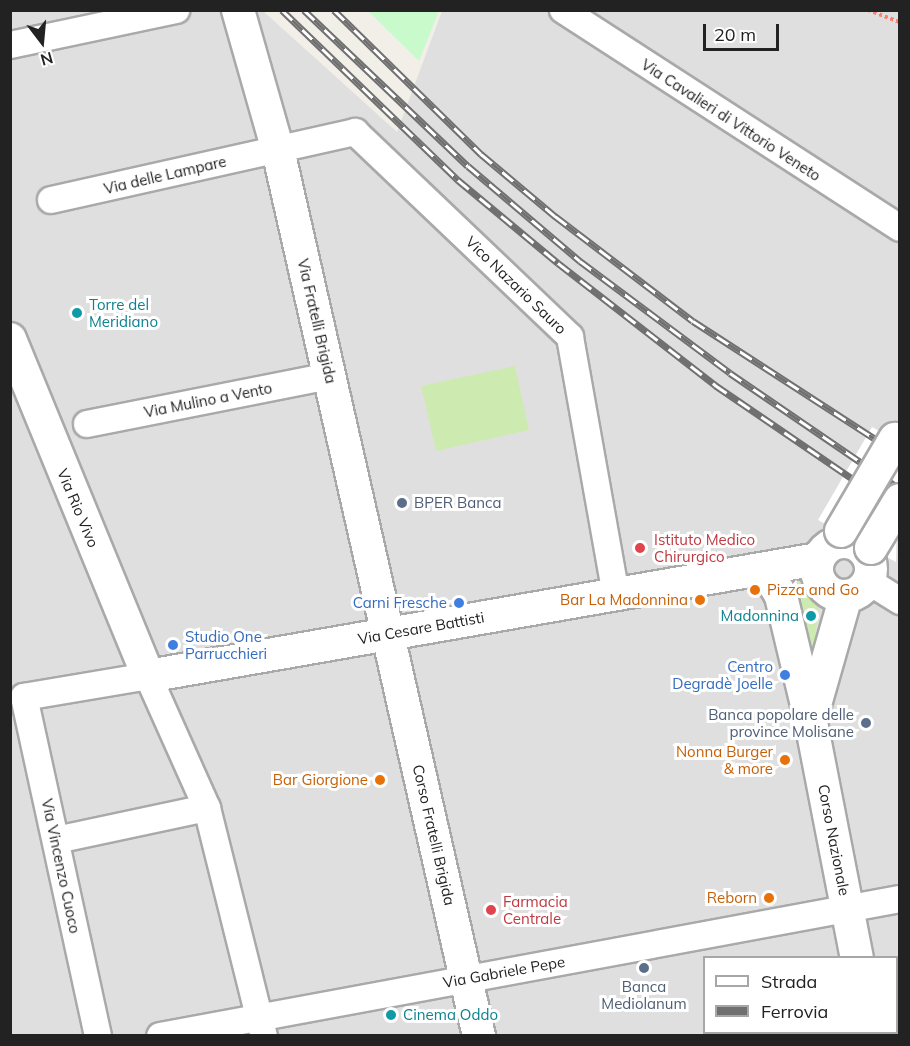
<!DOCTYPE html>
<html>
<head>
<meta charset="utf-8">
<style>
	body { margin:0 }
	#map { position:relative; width:910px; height:1046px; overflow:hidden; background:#f2efe9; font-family:Mulish,sans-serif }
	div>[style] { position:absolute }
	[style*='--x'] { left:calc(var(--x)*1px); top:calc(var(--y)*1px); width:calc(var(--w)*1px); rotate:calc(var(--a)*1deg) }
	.residential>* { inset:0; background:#e0dfdf }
	.grass>* { inset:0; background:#cdebb0 }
	.park>* { inset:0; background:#c8facc }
	.pier>* { inset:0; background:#fff }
	.path>* { height:4px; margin-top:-2px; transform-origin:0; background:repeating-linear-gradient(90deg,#fa8072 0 3px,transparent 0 6px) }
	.roads { filter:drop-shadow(2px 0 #a9a9a9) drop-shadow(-2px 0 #a9a9a9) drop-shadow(0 2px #a9a9a9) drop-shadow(0 -2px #a9a9a9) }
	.minor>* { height:26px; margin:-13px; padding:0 13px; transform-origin:13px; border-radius:13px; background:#fff }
	.tertiary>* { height:32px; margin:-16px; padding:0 16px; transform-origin:16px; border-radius:16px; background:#fff }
	.tertiary>.ring { margin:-16px; padding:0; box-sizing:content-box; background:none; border:32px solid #fff; border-radius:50% }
	.rail>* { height:7px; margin-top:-3.5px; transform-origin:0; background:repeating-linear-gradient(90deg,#fff 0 14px,#707070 0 28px); box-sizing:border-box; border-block:2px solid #707070 }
	.bridges { filter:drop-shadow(2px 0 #a9a9a9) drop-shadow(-2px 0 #a9a9a9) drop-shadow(0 2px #a9a9a9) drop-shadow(0 -2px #a9a9a9) }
	.tertiary-bridge>* { height:32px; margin:-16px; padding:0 16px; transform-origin:16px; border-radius:16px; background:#fff }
	.dots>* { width:16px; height:16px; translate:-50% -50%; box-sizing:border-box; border:3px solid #fff; border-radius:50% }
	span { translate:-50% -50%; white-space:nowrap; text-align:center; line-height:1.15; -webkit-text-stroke:6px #fff; paint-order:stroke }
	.street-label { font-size:15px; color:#222 }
	.culture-label { font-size:15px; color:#0d838f }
	.left { translate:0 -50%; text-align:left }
	.right { translate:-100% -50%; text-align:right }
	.service-label { font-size:15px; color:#4e5e75 }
	.health-label { font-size:15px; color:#be3a42 }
	.food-label { font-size:15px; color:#c56008 }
	.shop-label { font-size:15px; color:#366cbe }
	.frame { position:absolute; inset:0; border:12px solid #222; pointer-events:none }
	.legend { position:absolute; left:703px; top:956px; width:195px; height:78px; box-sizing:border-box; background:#fff; border:2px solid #a7a7a7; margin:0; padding:8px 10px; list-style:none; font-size:18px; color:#222 }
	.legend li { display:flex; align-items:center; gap:12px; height:30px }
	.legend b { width:30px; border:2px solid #a7a7a7 }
	.north { position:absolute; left:12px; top:12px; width:60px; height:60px; -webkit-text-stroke:4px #fff; paint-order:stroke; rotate:164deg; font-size:16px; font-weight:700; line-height:24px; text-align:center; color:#222 }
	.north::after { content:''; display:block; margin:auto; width:21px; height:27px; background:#222; clip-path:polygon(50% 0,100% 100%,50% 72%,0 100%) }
	.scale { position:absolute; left:703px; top:24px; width:76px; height:27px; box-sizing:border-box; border:3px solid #222; border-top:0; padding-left:8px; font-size:18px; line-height:21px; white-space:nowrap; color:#222; -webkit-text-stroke:4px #fff; paint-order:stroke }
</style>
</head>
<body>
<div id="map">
	<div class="residential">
		<div style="clip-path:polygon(evenodd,10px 11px,263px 11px,397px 132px,442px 11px,899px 11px,899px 1035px,11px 1035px,10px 11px,704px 958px,896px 958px,896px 1032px,704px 1032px,704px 958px)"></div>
	</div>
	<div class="grass">
		<div style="clip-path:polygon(515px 366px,529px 430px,436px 451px,421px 386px)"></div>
		<div style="clip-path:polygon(800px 576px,803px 588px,819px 605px,811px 675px,790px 578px)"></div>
	</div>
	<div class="park">
		<div style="clip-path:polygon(368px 11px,439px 11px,419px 61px)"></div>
	</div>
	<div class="pier">
		<div style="clip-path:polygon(872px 427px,899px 442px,896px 562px,818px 520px)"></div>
	</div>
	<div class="path">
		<div style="--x:868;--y:10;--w:34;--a:21"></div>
	</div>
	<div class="roads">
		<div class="minor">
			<div style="--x:563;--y:10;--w:401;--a:32.9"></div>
			<div style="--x:10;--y:45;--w:170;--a:-11.9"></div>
			<div style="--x:51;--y:200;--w:312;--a:-12.6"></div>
			<div style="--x:355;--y:132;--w:297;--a:43.6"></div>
			<div style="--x:570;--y:337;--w:262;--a:79.9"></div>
			<div style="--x:87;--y:424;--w:247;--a:-11.2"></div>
			<div style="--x:868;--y:581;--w:38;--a:32"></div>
			<div style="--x:56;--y:840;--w:154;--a:-12"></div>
			<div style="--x:98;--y:1036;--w:347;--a:-102.3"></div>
			<div style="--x:24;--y:697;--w:126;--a:-9.6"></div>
			<div style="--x:148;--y:676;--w:145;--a:65.9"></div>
			<div style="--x:207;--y:808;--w:235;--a:76"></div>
			<div style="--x:160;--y:1036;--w:753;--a:-10.49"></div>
		</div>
		<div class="tertiary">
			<div style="--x:238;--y:10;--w:146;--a:74.1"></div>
			<div style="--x:278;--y:150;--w:909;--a:77.22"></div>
			<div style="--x:10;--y:339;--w:364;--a:67.7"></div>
			<div style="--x:148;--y:676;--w:680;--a:-9.91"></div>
			<div class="ring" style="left:817px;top:542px;width:22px;height:22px"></div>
			<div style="--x:765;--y:569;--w:31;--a:59"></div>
			<div style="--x:781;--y:596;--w:130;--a:76.6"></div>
			<div style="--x:811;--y:722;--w:240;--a:79"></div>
			<div style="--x:812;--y:715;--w:124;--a:-74.1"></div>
			<div style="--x:872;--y:1032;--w:4;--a:76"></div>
		</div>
	</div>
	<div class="rail">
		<div style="--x:282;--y:10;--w:245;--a:44"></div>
		<div style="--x:458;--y:180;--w:130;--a:39.7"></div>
		<div style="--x:558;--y:263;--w:199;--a:37.8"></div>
		<div style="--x:715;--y:385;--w:224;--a:34.3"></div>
		<div style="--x:304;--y:10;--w:226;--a:43.6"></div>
		<div style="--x:468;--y:166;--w:147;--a:40.3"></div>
		<div style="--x:580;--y:261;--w:187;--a:36.7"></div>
		<div style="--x:730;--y:373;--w:206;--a:34.3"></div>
		<div style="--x:334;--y:10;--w:206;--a:44.4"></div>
		<div style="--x:481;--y:154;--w:97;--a:40"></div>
		<div style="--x:555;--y:216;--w:173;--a:37.3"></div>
		<div style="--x:693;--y:321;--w:247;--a:32.9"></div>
	</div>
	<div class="bridges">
		<div class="tertiary-bridge">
			<div style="--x:841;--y:531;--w:107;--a:-59.6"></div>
			<div style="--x:871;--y:548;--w:56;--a:-58.9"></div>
		</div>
	</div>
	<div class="dots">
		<div style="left:77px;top:313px;background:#0f9aa8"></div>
		<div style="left:402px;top:503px;background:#5c6f8a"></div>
		<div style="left:640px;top:548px;background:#e0444e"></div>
		<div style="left:755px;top:590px;background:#e8710a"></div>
		<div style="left:700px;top:600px;background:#e8710a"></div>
		<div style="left:459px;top:603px;background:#3f7fe0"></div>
		<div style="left:811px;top:616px;background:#0f9aa8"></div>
		<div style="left:173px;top:645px;background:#3f7fe0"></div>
		<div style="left:785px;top:675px;background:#3f7fe0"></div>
		<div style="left:866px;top:723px;background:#5c6f8a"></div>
		<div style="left:785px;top:760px;background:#e8710a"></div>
		<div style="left:380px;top:780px;background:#e8710a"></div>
		<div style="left:769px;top:898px;background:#e8710a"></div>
		<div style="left:491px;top:910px;background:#e0444e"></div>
		<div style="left:644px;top:968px;background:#5c6f8a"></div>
		<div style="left:391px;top:1015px;background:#0f9aa8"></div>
	</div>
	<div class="street-label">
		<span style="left:731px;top:120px;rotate:33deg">Via Cavalieri di Vittorio Veneto</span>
		<span style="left:165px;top:175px;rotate:-13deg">Via delle Lampare</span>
		<span style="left:516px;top:285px;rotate:44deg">Vico Nazario Sauro</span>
		<span style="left:317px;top:321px;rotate:77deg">Via Fratelli Brigida</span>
		<span style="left:208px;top:400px;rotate:-11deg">Via Mulino a Vento</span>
		<span style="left:78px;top:508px;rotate:67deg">Via Rio Vivo</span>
		<span style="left:421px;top:628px;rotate:-10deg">Via Cesare Battisti</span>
		<span style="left:434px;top:835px;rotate:77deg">Corso Fratelli Brigida</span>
		<span style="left:834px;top:840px;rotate:79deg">Corso Nazionale</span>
		<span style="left:61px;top:866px;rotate:78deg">Via Vincenzo Cuoco</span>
		<span style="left:504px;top:972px;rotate:-10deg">Via Gabriele Pepe</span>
	</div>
	<div class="culture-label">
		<span class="left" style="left:89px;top:313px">Torre del<br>Meridiano</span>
		<span class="right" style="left:799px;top:616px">Madonnina</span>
		<span class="left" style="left:403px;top:1015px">Cinema Oddo</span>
	</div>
	<div class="service-label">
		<span class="left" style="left:414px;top:503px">BPER Banca</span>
		<span class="right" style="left:854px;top:723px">Banca popolare delle<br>province Molisane</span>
		<span style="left:644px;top:995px">Banca<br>Mediolanum</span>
	</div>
	<div class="health-label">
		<span class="left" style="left:654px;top:548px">Istituto Medico<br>Chirurgico</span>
		<span class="left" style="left:503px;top:910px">Farmacia<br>Centrale</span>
	</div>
	<div class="food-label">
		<span class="left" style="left:767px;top:590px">Pizza and Go</span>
		<span class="right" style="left:688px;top:600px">Bar La Madonnina</span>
		<span class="right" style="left:773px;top:760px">Nonna Burger<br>&amp; more</span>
		<span class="right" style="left:368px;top:780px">Bar Giorgione</span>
		<span class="right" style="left:757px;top:898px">Reborn</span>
	</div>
	<div class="shop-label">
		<span class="right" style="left:447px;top:603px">Carni Fresche</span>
		<span class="left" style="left:185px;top:645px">Studio One<br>Parrucchieri</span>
		<span class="right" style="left:773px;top:675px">Centro<br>Degradè Joelle</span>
	</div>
	<div class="frame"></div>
	<ul class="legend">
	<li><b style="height:8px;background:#fff"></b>Strada</li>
	<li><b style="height:8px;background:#707070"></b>Ferrovia</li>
	</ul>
	<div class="north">N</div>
	<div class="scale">20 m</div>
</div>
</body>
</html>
